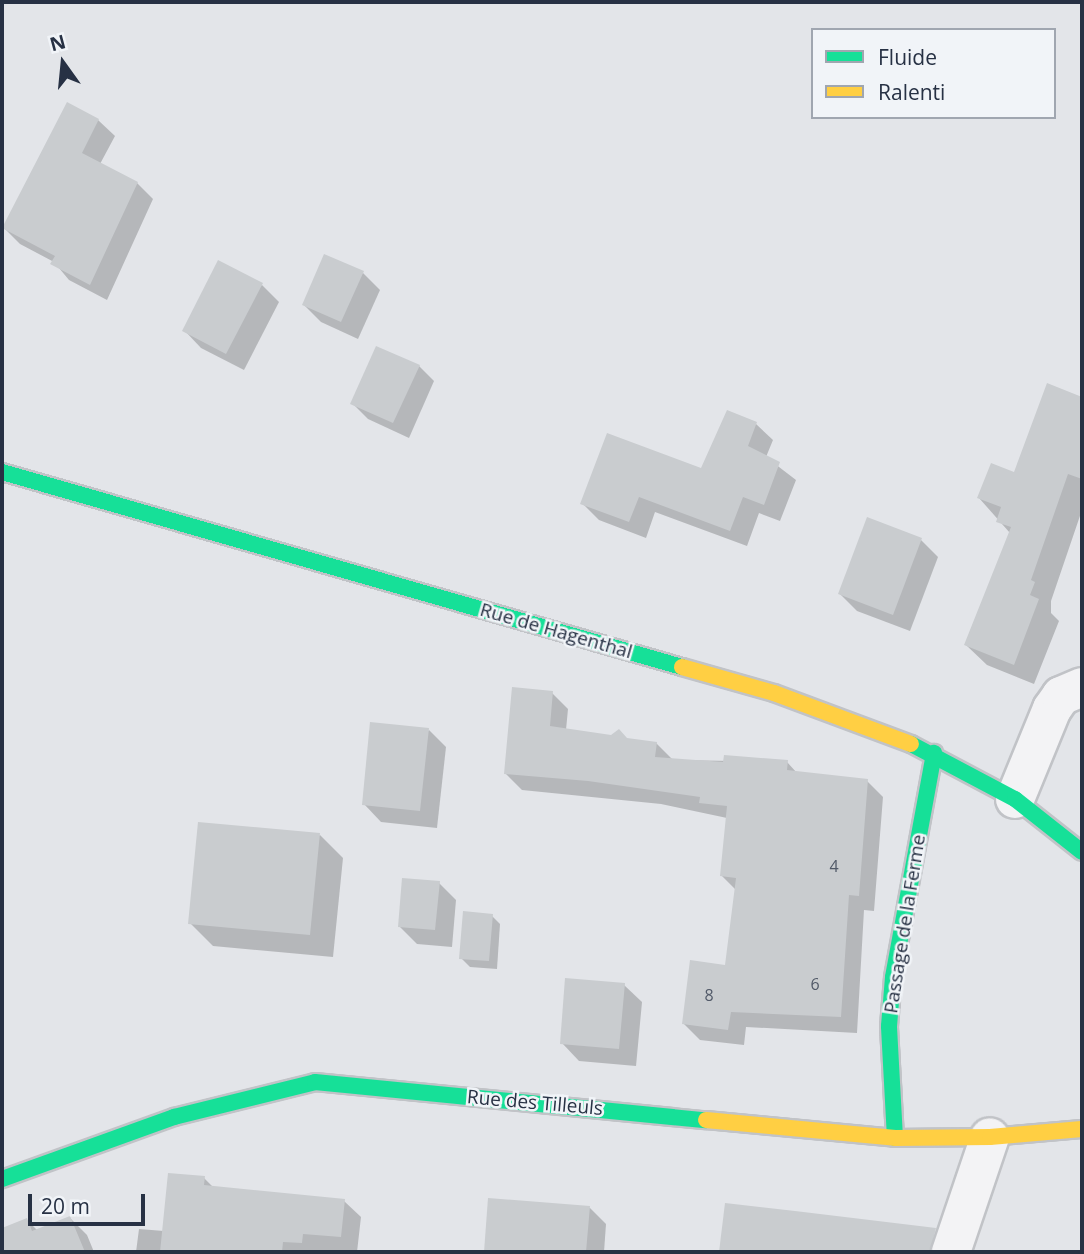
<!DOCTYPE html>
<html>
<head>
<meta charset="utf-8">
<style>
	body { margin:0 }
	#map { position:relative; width:1084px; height:1254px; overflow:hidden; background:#e3e5e9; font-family:"Open Sans",sans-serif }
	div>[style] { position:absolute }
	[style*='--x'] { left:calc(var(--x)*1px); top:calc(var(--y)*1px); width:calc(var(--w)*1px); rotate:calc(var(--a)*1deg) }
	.shadow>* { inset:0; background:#0003 }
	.building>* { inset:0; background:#c9cccf }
	.roads { filter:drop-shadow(2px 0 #c1c3c7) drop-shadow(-2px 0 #c1c3c7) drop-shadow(0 2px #c1c3c7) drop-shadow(0 -2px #c1c3c7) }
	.street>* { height:38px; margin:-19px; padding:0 19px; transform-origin:19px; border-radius:19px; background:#f3f3f5 }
	.fast>* { height:16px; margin:-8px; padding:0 8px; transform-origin:8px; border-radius:8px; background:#16e098 }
	.slow>* { height:16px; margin:-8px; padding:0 8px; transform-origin:8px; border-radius:8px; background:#ffcf43 }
	span { translate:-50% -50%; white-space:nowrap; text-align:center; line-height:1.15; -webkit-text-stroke:5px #f1f4f8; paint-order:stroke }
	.number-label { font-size:16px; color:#515968 }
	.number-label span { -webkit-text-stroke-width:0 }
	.street-label { font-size:19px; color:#273144 }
	.frame { position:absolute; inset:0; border:4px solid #273144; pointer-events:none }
	.legend { position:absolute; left:811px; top:28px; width:245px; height:91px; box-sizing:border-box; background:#f1f4f8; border:2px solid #a0a6b0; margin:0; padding:9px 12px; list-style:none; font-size:21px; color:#273144 }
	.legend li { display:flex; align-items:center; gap:14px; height:35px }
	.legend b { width:35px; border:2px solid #a0a6b0 }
	.north { position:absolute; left:28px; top:28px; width:70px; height:70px; -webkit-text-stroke:5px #f1f4f8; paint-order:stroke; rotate:345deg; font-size:19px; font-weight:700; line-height:28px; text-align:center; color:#273144 }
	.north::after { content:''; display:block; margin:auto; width:24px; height:32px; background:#273144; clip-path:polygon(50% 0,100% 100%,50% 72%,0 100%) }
	.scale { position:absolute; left:28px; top:1194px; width:117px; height:32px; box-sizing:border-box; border:4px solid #273144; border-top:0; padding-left:9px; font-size:21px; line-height:24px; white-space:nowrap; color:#273144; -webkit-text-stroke:5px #f1f4f8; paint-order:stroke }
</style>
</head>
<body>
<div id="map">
	<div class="shadow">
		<div style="clip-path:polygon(98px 120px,115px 136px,100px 164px,137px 183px,153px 199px,107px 300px,69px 280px,54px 262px,20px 244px,4px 228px)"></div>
		<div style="clip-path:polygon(363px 273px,380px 290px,358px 339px,321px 322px,304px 305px)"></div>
		<div style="clip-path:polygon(262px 285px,279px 302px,244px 370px,201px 348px,184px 330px)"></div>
		<div style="clip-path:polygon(419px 366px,434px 381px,409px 438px,368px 419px,353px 404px)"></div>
		<div style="clip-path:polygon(1048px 385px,1082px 399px,1082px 510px,1051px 601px,1051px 613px,1059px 621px,1034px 684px,987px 665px,966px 645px,1010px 533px,979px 498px,1015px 475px)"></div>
		<div style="clip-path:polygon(756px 424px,773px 440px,766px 457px,796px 480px,780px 521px,759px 513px,747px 546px,655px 512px,646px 538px,599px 520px,582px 503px,702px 470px)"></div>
		<div style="clip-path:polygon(921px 540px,938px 557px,910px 631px,857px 611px,840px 594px)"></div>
		<div style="clip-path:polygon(552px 693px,568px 709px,566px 730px,656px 743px,673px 760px,787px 762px,797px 773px,867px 781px,883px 797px,874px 911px,864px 910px,857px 1033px,746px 1027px,744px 1045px,700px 1040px,684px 1024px,727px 967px,736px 890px,722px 876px,727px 818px,661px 804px,522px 790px,506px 774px)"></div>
		<div style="clip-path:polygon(429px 730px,446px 747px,437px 828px,381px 822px,364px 804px)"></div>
		<div style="clip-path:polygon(320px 835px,343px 858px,333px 957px,213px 946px,190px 923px)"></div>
		<div style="clip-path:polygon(439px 883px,456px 900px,452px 947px,417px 944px,399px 926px)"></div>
		<div style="clip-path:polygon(492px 916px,500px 924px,497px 969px,470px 967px,461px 958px)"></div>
		<div style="clip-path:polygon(624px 985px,642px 1002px,636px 1066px,579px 1061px,562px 1043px)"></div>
		<div style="clip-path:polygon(204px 1178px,214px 1188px,344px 1201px,361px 1217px,357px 1252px,136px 1252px,139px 1229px,164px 1231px)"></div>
		<div style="clip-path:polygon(490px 1200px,590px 1208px,606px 1224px,604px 1252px,486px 1252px)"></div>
		<div style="clip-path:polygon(726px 1205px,912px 1227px,936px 1252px,721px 1252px)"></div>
		<div style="clip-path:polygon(70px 1218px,87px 1235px,94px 1252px,2px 1252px,2px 1230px,27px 1220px,38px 1231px)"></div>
	</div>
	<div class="building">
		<div style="clip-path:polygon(67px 102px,99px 119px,82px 153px,138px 182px,90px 285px,50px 264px,55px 256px,2px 228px)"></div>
		<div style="clip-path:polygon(324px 254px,364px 271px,341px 322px,302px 305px)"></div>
		<div style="clip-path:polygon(218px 260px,263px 283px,226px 354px,182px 331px)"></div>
		<div style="clip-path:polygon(376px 346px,420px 365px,393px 423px,350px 404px)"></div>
		<div style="clip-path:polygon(1047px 383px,1082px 397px,1082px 479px,1068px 474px,1031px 580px,1035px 582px,1030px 595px,1039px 599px,1014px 665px,964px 645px,1011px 527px,996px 522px,1001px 507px,977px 498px,991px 463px,1014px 472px)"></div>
		<div style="clip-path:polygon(727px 410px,757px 422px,748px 446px,780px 462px,764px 505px,743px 497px,730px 531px,639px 497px,629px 522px,580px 504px,607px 433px,701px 468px)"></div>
		<div style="clip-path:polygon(867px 517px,922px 538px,893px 615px,838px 594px)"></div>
		<div style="clip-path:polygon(512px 687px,553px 691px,550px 726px,611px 735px,619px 729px,627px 738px,657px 742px,655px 757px,723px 762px,724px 755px,788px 760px,787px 770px,868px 779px,859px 896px,849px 895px,841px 1017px,731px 1012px,728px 1030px,682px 1024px,690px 960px,725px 965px,736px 878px,720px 876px,727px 806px,699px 803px,700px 797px,588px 781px,504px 774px)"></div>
		<div style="clip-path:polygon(370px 722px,429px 728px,420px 811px,362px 805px)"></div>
		<div style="clip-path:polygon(198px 822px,320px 833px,310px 935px,188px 924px)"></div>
		<div style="clip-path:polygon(402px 878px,440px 881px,435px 930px,398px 927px)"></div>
		<div style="clip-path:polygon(463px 911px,493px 914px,489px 961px,459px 959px)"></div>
		<div style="clip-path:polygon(565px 978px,625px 983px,619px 1049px,560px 1044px)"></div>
		<div style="clip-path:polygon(168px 1173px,205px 1176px,204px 1185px,345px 1199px,341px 1237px,303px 1234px,302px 1243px,283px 1242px,282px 1252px,160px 1252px)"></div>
		<div style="clip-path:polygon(488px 1198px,590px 1206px,586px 1252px,484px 1252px)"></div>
		<div style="clip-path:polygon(725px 1203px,795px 1211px,936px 1228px,930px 1252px,719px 1252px)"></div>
		<div style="clip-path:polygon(70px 1216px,85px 1252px,2px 1252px,2px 1228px,27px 1218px,32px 1231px)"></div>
	</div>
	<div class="roads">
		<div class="street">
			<div style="--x:1015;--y:799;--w:97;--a:-67.7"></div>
			<div style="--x:1052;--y:709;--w:16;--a:-55"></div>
			<div style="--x:1061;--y:696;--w:23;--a:-23"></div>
			<div style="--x:951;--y:1252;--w:121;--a:-71.3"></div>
		</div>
		<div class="fast">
			<div style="--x:2;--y:472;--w:707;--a:16"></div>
			<div style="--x:911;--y:744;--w:118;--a:27.9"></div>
			<div style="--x:1015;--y:799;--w:85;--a:38.3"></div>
			<div style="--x:895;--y:1138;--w:112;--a:-93.1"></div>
			<div style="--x:889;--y:1026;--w:49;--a:-85.3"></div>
			<div style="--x:893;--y:977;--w:228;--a:-79.6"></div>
			<div style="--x:2;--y:1179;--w:183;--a:-19.8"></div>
			<div style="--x:174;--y:1117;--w:145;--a:-13.9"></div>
			<div style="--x:315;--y:1082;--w:393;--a:5.6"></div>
		</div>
		<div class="slow">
			<div style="--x:682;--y:667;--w:96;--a:15.8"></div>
			<div style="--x:774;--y:693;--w:146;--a:20.4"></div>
			<div style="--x:706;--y:1120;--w:190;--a:5.4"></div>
			<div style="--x:895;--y:1138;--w:95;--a:-0.6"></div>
			<div style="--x:990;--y:1137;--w:92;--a:-5"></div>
		</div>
	</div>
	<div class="number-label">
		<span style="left:834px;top:866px">4</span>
		<span style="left:815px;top:984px">6</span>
		<span style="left:709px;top:995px">8</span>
	</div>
	<div class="street-label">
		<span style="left:556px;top:631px;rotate:16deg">Rue de Hagenthal</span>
		<span style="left:905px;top:924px;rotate:-81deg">Passage de la Ferme</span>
		<span style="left:535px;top:1103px;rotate:5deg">Rue des Tilleuls</span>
	</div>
	<div class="frame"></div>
	<ul class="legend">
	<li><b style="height:9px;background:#16e098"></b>Fluide</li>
	<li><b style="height:9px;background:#ffcf43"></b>Ralenti</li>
	</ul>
	<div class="north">N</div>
	<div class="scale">20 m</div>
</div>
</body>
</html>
